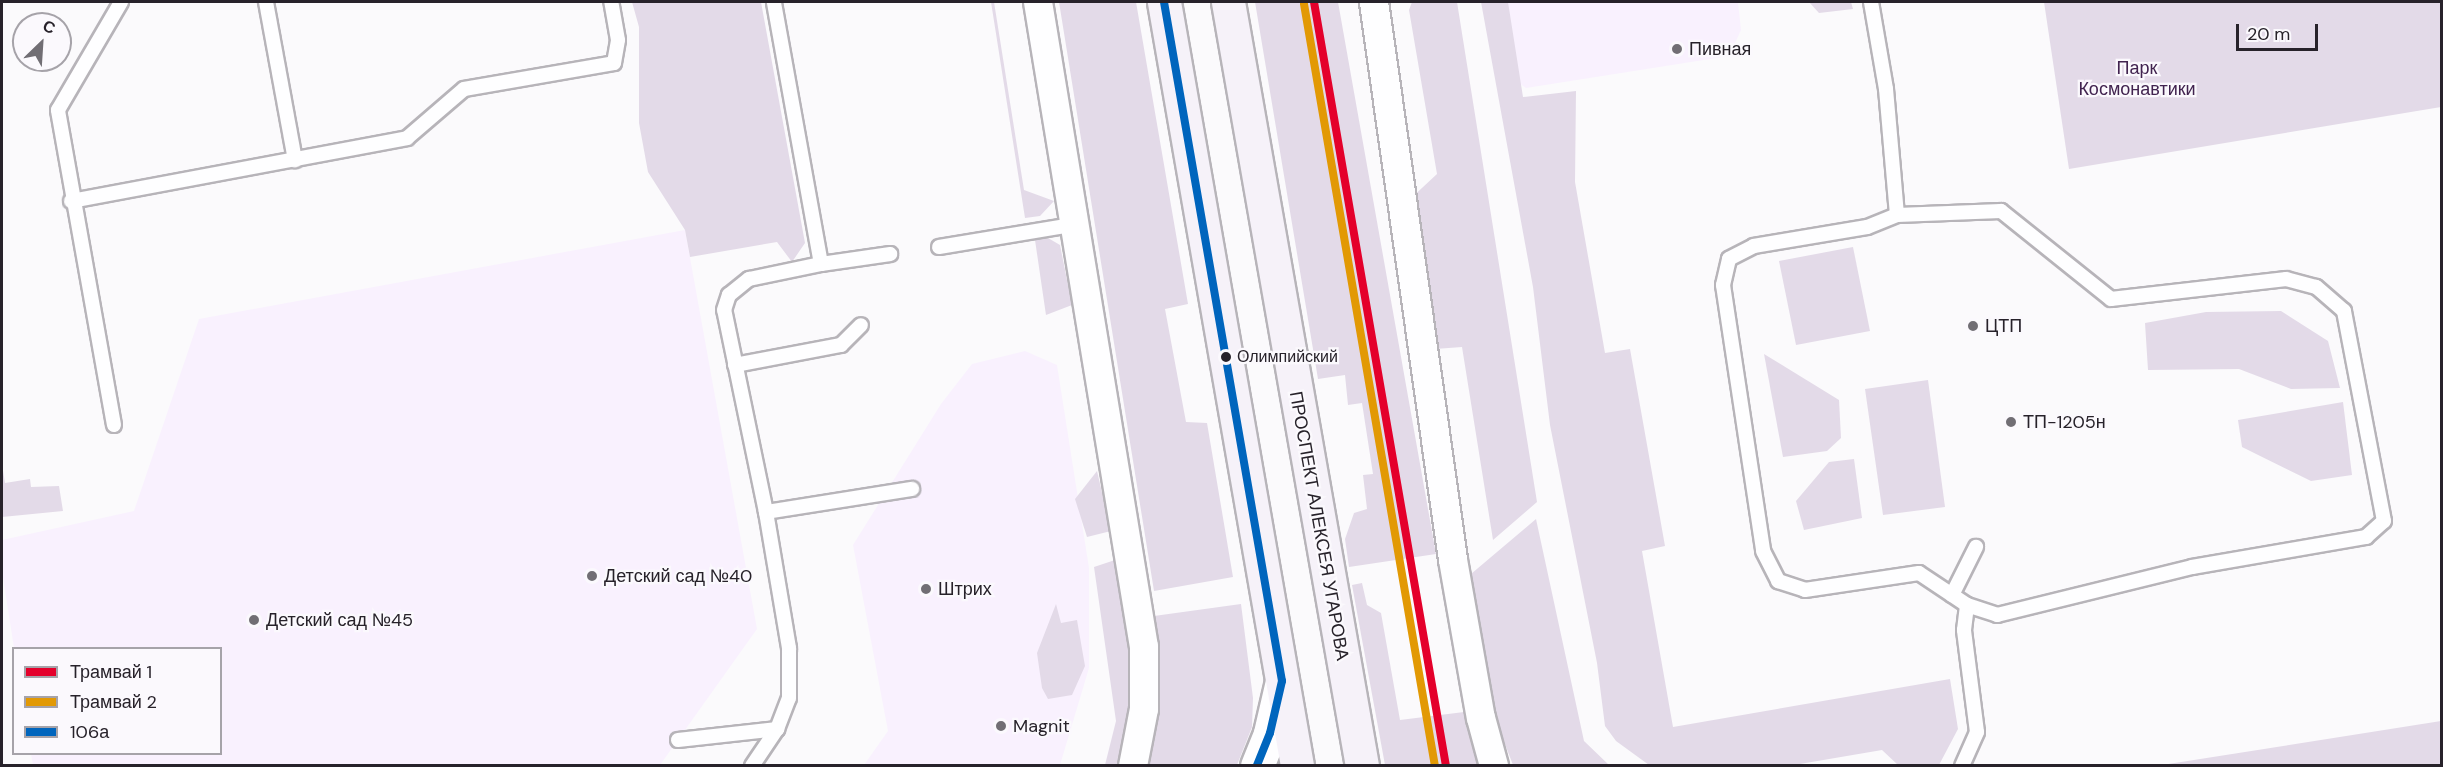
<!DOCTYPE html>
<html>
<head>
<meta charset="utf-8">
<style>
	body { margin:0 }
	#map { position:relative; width:2443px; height:767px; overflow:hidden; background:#fbfafc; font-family:"DM Sans",sans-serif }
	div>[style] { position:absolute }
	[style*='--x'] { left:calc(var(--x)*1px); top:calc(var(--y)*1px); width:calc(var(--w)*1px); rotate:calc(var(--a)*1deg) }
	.built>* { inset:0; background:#f9f1fe }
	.green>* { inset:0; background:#e3dae8 }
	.roads { filter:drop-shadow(2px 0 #b7b4b9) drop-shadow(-2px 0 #b7b4b9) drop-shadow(0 2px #b7b4b9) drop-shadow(0 -2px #b7b4b9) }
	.lane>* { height:14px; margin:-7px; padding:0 7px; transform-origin:7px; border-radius:7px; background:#fefeff }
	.street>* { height:28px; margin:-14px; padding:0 14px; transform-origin:14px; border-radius:14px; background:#fefeff }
	.secondary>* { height:33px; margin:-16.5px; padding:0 16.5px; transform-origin:16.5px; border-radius:16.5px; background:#fefeff }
	.primary>* { height:33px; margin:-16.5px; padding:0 16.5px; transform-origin:16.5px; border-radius:16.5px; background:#f6f2f9 }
	.bus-1>* { height:8px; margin:-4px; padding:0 4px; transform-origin:4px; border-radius:4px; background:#0065bd }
	.tram-1>* { height:8px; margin:-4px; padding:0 4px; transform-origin:4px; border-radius:4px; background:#e4002b }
	.tram-2>* { height:8px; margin:-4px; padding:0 4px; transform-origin:4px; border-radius:4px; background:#e29904 }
	.dots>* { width:16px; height:16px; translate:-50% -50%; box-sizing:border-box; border:3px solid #fbf9fd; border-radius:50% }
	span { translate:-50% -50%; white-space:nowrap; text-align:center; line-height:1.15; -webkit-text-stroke:4.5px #fbf9fd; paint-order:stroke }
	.bus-label { font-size:16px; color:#27222a }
	.left { translate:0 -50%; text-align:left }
	.poi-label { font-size:18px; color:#27222a }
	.park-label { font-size:18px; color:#41234f }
	.street-label { font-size:18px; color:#27222a }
	.frame { position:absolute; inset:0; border:3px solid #27222a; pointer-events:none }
	.legend { position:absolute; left:12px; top:647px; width:210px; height:108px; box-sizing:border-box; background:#fbf9fd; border:2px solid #a6a3a9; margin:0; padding:8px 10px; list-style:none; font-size:18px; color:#27222a }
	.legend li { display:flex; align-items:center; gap:12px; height:30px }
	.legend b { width:30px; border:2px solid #a6a3a9 }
	.north { position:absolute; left:12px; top:12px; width:60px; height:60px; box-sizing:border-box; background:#fbf9fd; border:2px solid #a6a3a9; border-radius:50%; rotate:25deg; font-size:16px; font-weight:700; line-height:24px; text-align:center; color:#27222a }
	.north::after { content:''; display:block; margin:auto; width:21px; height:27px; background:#716e74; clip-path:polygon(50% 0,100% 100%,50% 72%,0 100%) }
	.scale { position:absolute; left:2236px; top:24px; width:82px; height:27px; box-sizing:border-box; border:3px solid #27222a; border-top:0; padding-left:8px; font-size:18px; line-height:21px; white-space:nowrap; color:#27222a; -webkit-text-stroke:4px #fbf9fd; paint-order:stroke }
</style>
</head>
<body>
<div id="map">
	<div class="built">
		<div style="clip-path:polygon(1500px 2px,1738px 2px,1741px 30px,1729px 56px,1526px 88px,1513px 79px)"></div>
		<div style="clip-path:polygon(685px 230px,757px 629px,660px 765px,33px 765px,31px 754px,220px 754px,220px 648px,14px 648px,2px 571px,2px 540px,134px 511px,199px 319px)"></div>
		<div style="clip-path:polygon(1025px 351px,1057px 365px,1089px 568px,1089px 668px,1060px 765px,864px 765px,888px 731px,853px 545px,941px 404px,972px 364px)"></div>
	</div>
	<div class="green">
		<div style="clip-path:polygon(632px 2px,761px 2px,805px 243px,792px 262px,777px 242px,690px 257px,685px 230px,648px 172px,639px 123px,639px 27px)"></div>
		<div style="clip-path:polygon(991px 2px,994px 2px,1024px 190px,1054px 201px,1040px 216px,1025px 218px)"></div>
		<div style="clip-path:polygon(1059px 2px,1136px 2px,1188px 304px,1165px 309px,1186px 422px,1207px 423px,1233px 577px,1154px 591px)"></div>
		<div style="clip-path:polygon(1255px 2px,1338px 2px,1436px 554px,1349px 567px,1345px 539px,1354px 513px,1367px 509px,1363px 475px,1373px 474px,1362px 403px,1348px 405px,1345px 375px,1318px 379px)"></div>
		<div style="clip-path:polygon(1412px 2px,1457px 2px,1537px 502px,1493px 540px,1462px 347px,1435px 349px,1408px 201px,1437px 174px,1409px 10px)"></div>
		<div style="clip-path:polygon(1481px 2px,1508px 2px,1523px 97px,1576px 91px,1575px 182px,1605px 353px,1630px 349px,1665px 546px,1642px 551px,1673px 727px,1950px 679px,1958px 729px,1939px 765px,1898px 765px,1882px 750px,1794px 765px,1649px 765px,1616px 741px,1605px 726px,1597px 663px,1550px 425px,1533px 287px)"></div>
		<div style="clip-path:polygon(1809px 2px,1851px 2px,1853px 9px,1819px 13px)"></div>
		<div style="clip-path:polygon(2044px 2px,2441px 2px,2441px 107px,2069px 169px)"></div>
		<div style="clip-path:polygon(1048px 238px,1060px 245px,1072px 305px,1046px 315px,1035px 240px)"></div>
		<div style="clip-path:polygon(1853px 247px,1870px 331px,1796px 345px,1779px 261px)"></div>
		<div style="clip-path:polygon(2281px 311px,2328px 341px,2340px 388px,2291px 389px,2239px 369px,2148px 370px,2145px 323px,2206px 312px)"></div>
		<div style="clip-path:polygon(1764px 354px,1839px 400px,1841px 438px,1827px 451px,1783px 457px)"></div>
		<div style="clip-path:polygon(1928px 380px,1945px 507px,1883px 515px,1865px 389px)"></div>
		<div style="clip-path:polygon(2343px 402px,2352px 475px,2311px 481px,2242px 447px,2238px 420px)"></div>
		<div style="clip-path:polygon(1854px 459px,1862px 518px,1804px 530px,1796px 501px,1829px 462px)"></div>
		<div style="clip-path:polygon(2px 464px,5px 483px,30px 479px,31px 487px,59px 486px,63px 511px,2px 517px)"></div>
		<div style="clip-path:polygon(1097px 471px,1111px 531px,1087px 537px,1075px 499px)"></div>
		<div style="clip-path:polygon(1536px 519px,1584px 741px,1609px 765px,1513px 765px,1493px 713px,1471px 574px)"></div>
		<div style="clip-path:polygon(1115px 560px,1134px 676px,1129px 729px,1120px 765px,1105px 765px,1116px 721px,1094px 567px)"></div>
		<div style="clip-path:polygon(1362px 583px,1367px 605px,1381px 613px,1400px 720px,1464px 712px,1479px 765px,1385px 765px,1352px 585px)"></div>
		<div style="clip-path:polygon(1056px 604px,1061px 623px,1077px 620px,1085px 666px,1072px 695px,1048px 699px,1042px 688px,1037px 653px)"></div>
		<div style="clip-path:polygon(1241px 604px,1253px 698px,1252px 727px,1237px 765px,1146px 766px,1158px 660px,1154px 616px)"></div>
		<div style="clip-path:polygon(2441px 721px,2441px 765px,2162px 765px)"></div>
	</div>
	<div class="roads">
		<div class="lane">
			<div style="--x:266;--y:2;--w:161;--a:79.6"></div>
			<div style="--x:1871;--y:2;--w:88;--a:80.2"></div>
			<div style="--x:1886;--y:89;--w:126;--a:85"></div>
			<div style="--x:1897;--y:215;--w:32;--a:158"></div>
			<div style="--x:1867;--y:227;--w:115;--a:170.5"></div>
			<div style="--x:1754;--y:246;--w:28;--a:153"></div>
			<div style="--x:1729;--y:259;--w:27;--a:103"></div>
			<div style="--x:1723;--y:285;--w:269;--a:81.4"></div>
			<div style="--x:1763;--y:551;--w:34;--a:63"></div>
			<div style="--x:1778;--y:581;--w:28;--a:18"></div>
			<div style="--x:1805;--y:590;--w:115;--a:-8.5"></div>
			<div style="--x:1919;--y:573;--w:58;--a:33.7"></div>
			<div style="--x:1967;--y:605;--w:32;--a:18"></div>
			<div style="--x:1997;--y:615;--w:201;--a:-13.8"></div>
			<div style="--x:2192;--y:567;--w:177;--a:-9.8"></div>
			<div style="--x:2366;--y:537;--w:24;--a:-42"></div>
			<div style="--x:2384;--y:521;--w:214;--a:-100.8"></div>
			<div style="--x:2344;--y:311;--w:37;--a:-139"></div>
			<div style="--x:2316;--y:287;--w:31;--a:-165"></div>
			<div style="--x:2286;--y:279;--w:176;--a:173.5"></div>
			<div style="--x:2111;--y:299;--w:141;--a:-141.3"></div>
			<div style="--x:2001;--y:211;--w:104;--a:177.8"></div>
			<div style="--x:71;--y:201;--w:342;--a:-10.6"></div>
			<div style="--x:407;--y:138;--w:75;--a:-40.7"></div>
			<div style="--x:464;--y:89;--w:152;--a:-9.8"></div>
			<div style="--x:614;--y:63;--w:23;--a:-80"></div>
			<div style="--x:618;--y:40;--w:39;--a:-100"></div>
			<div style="--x:939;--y:247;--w:135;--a:-9.4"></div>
			<div style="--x:821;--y:264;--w:70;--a:-8.2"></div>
			<div style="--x:735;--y:365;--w:108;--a:-10.7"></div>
			<div style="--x:841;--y:345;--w:28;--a:-45"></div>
			<div style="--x:114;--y:425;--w:320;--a:-100.1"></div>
			<div style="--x:58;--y:110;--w:125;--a:-59.7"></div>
			<div style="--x:766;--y:512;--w:148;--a:-9"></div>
			<div style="--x:1952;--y:595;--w:54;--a:-63.4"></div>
			<div style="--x:678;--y:740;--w:100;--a:-6.3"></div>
			<div style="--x:752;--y:766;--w:45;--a:-56"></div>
			<div style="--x:777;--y:729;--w:33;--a:-69"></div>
			<div style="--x:789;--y:698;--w:50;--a:-90"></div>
			<div style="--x:789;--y:648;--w:138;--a:-99.6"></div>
			<div style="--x:766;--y:512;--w:206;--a:-101.7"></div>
			<div style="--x:724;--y:310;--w:16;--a:-72"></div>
			<div style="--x:729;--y:295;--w:26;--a:-39"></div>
			<div style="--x:749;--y:279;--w:74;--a:-11.8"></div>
			<div style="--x:821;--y:264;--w:266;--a:-100.2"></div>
			<div style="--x:1962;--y:766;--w:37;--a:-66"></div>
			<div style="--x:1977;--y:732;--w:103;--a:-97.3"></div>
			<div style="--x:1964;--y:630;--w:25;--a:-83"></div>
		</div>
		<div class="street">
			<div style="--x:1038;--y:2;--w:654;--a:80.67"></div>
			<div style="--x:1144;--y:647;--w:62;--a:90"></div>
			<div style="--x:1144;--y:709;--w:58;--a:100.9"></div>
			<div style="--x:1374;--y:2;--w:564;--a:81.94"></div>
			<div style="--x:1453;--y:560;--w:160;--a:80"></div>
			<div style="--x:1481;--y:718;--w:50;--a:74.8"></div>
		</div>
		<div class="secondary">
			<div style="--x:1257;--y:766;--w:35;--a:-68"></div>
			<div style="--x:1270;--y:733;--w:53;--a:-77"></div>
		</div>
		<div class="primary">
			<div style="--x:1164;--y:2;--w:775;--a:80.12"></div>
			<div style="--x:1228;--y:2;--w:776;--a:80.05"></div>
		</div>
	</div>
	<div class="bus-1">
		<div style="--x:1164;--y:2;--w:689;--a:80.14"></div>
		<div style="--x:1282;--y:681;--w:53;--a:103"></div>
		<div style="--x:1270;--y:733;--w:35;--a:112"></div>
	</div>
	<div class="tram-1">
		<div style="--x:1314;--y:2;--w:775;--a:80.2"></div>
	</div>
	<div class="tram-2">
		<div style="--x:1304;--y:4;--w:773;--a:80.25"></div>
	</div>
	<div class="dots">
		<div style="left:1677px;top:49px;background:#716e74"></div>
		<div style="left:1973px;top:326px;background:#716e74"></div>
		<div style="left:1226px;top:357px;background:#27222a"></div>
		<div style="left:2011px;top:422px;background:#716e74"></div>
		<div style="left:592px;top:576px;background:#716e74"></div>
		<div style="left:926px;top:589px;background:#716e74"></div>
		<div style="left:254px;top:620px;background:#716e74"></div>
		<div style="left:1001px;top:726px;background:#716e74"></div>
	</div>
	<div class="bus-label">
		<span class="left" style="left:1237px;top:357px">Олимпийский</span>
	</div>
	<div class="poi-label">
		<span class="left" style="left:1689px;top:49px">Пивная</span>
		<span class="left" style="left:1985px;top:326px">ЦТП</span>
		<span class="left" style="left:2023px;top:422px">ТП-1205н</span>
		<span class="left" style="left:604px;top:576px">Детский сад №40</span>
		<span class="left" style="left:938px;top:589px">Штрих</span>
		<span class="left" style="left:266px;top:620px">Детский сад №45</span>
		<span class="left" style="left:1013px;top:726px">Magnit</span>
	</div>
	<div class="park-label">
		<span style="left:2137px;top:79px">Парк<br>Космонавтики</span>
	</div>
	<div class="street-label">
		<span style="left:1319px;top:526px;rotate:80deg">ПРОСПЕКТ АЛЕКСЕЯ УГАРОВА</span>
	</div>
	<div class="frame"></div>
	<ul class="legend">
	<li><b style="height:8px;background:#e4002b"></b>Трамвай 1</li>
	<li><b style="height:8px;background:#e29904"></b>Трамвай 2</li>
	<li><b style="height:8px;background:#0065bd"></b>106а</li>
	</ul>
	<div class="north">С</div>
	<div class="scale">20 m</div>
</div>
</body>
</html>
